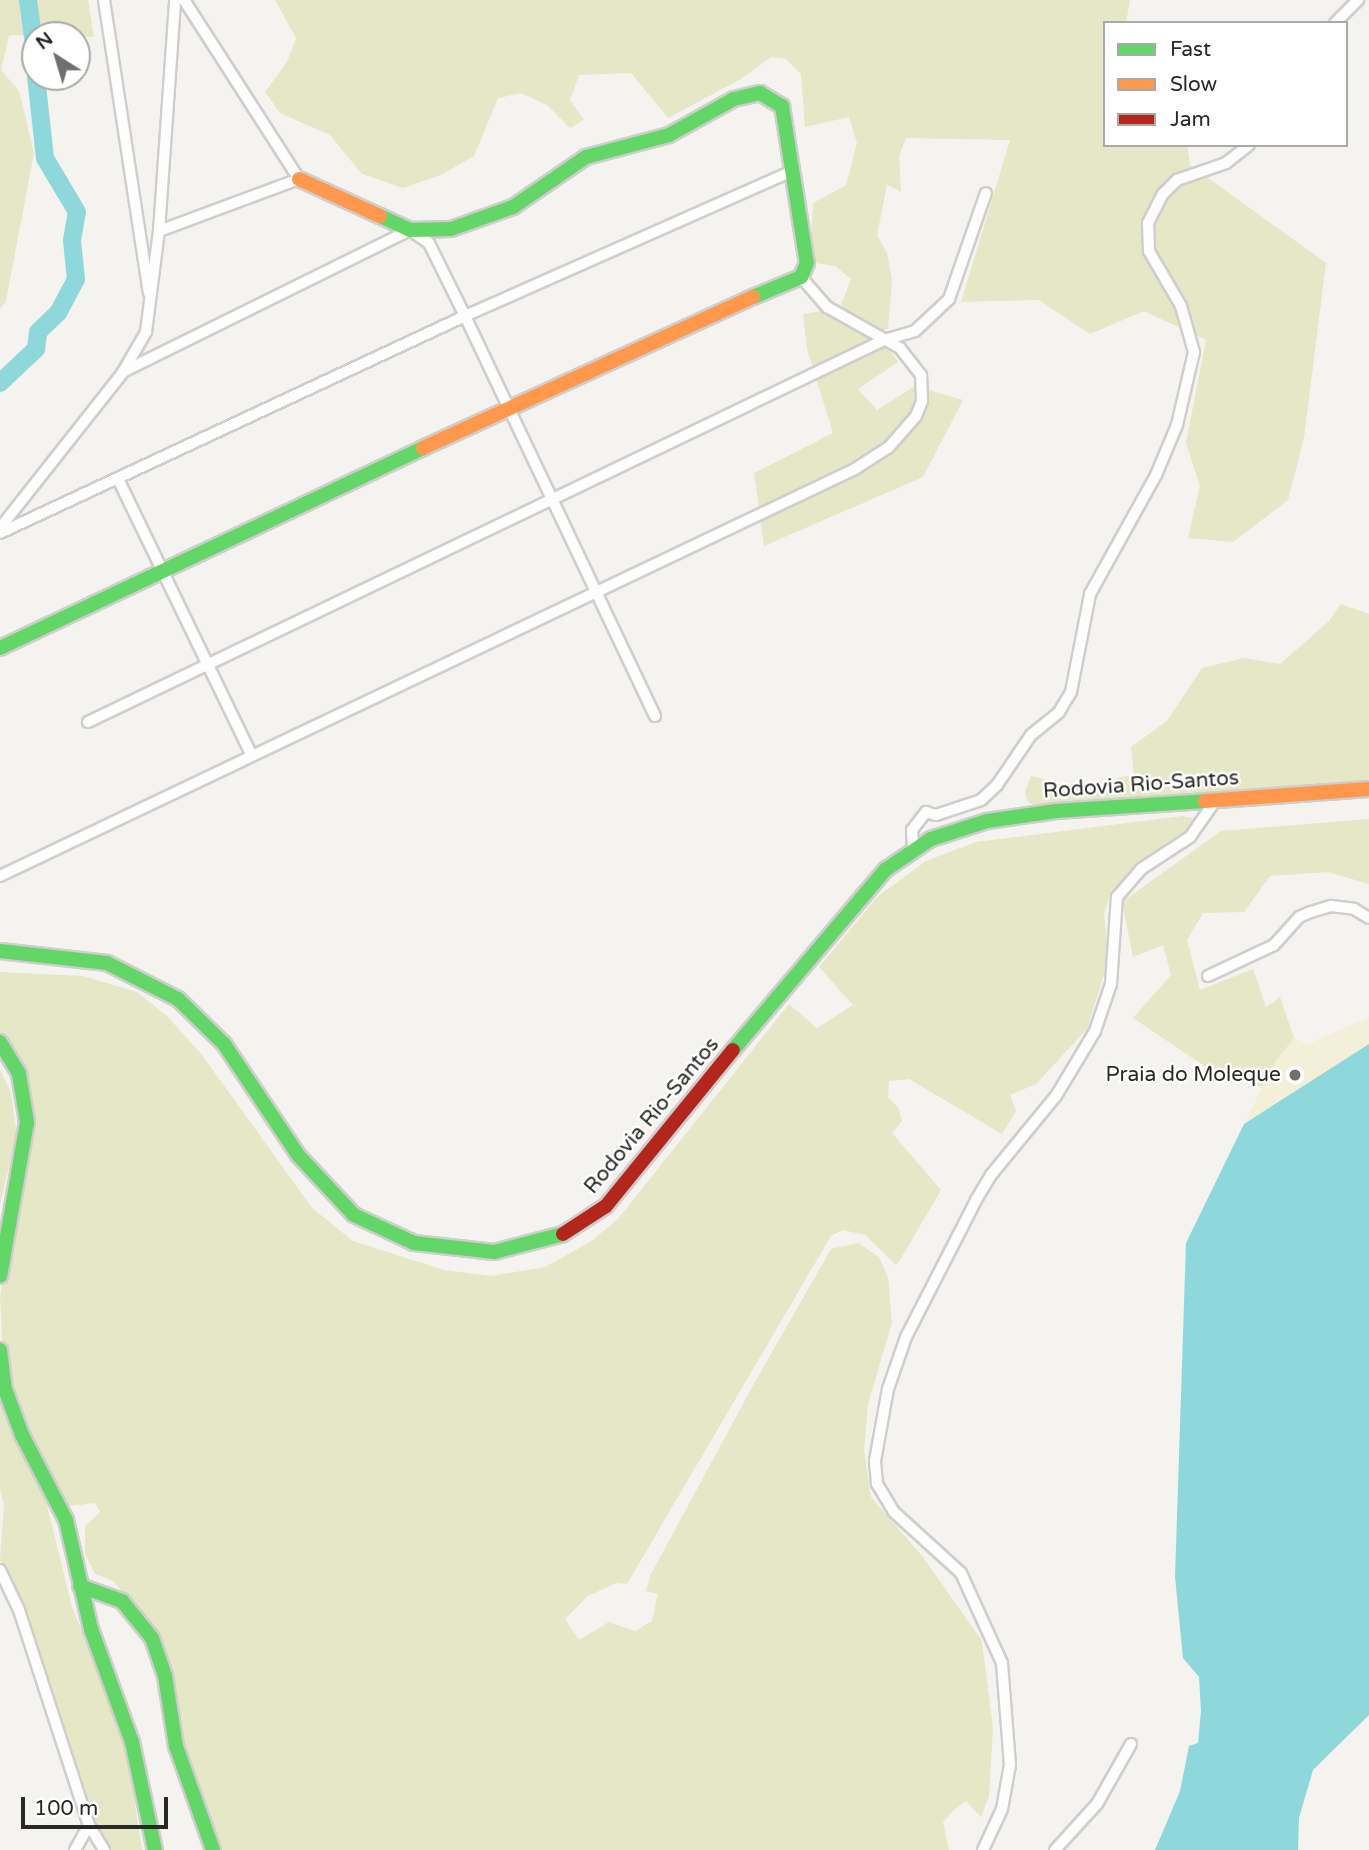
<!DOCTYPE html>
<html>
<head>
<meta charset="utf-8">
<style>
	body { margin:0 }
	#map { position:relative; width:1369px; height:1850px; overflow:hidden; background:#f4f3ef; font-family:"Varela Round",sans-serif }
	div>[style] { position:absolute }
	[style*='--x'] { left:calc(var(--x)*1px); top:calc(var(--y)*1px); width:calc(var(--w)*1px); rotate:calc(var(--a)*1deg) }
	.green>* { inset:0; background:#e5e7c6 }
	.sand>* { inset:0; background:#f4efd8 }
	.water>* { inset:0; background:#8ed7db }
	.river>* { height:18px; margin:-9px; padding:0 9px; transform-origin:9px; border-radius:9px; background:#8ed7db }
	.roads { filter:drop-shadow(2px 0 #cfcecc) drop-shadow(-2px 0 #cfcecc) drop-shadow(0 2px #cfcecc) drop-shadow(0 -2px #cfcecc) }
	.street>* { height:10px; margin:-5px; padding:0 5px; transform-origin:5px; border-radius:5px; background:#fdfdfd }
	.fast>* { height:14px; margin:-7px; padding:0 7px; transform-origin:7px; border-radius:7px; background:#63d668 }
	.slow>* { height:14px; margin:-7px; padding:0 7px; transform-origin:7px; border-radius:7px; background:#ff974d }
	.jam>* { height:14px; margin:-7px; padding:0 7px; transform-origin:7px; border-radius:7px; background:#b3261e }
	.dots>* { width:19px; height:19px; translate:-50% -50%; box-sizing:border-box; border:4px solid #fff; border-radius:50% }
	span { translate:-50% -50%; white-space:nowrap; text-align:center; line-height:1.15; -webkit-text-stroke:5px #fff; paint-order:stroke }
	.street-label { font-size:21px; color:#282825 }
	.poi-label { font-size:21px; color:#282825 }
	.right { translate:-100% -50%; text-align:right }
	.legend { position:absolute; left:1103px; top:21px; width:245px; height:126px; box-sizing:border-box; background:#fff; border:2px solid #a9a9a8; margin:0; padding:9px 12px; list-style:none; font-size:21px; color:#282825 }
	.legend li { display:flex; align-items:center; gap:14px; height:35px }
	.legend b { width:35px; border:2px solid #a9a9a8 }
	.north { position:absolute; left:21px; top:21px; width:70px; height:70px; box-sizing:border-box; background:#fff; border:2px solid #a9a9a8; border-radius:50%; rotate:323deg; font-size:19px; font-weight:700; line-height:28px; text-align:center; color:#282825 }
	.north::after { content:''; display:block; margin:auto; width:24px; height:32px; background:#6f6f6c; clip-path:polygon(50% 0,100% 100%,50% 72%,0 100%) }
	.scale { position:absolute; left:21px; top:1797px; width:147px; height:32px; box-sizing:border-box; border:4px solid #282825; border-top:0; padding-left:9px; font-size:21px; line-height:24px; white-space:nowrap; color:#282825; -webkit-text-stroke:5px #fff; paint-order:stroke }
</style>
</head>
<body>
<div id="map">
	<div class="green">
		<div style="clip-path:polygon(0 0,88px 0,94px 37px,9px 35px,1px 70px,19px 91px,34px 153px,6px 301px,0 309px)"></div>
		<div style="clip-path:polygon(275px 0,1130px 0,1126px 23px,1105px 23px,1105px 145px,1187px 145px,1190px 165px,1326px 263px,1304px 438px,1288px 500px,1233px 542px,1188px 538px,1200px 486px,1186px 443px,1206px 340px,1144px 311px,1090px 334px,1039px 300px,961px 302px,1010px 140px,906px 138px,899px 156px,901px 192px,887px 185px,877px 235px,887px 253px,892px 281px,888px 329px,876px 331px,898px 362px,858px 389px,877px 410px,915px 386px,963px 400px,923px 477px,764px 546px,754px 473px,833px 433px,807px 349px,803px 314px,840px 308px,851px 279px,835px 266px,810px 262px,813px 203px,846px 185px,857px 143px,849px 117px,805px 127px,801px 74px,786px 59px,771px 57px,741px 79px,668px 118px,631px 73px,579px 75px,570px 100px,584px 120px,570px 128px,547px 105px,521px 93px,498px 98px,474px 156px,441px 175px,403px 188px,362px 174px,330px 135px,280px 113px,265px 92px,287px 62px,296px 38px)"></div>
		<div style="clip-path:polygon(1341px 604px,1369px 614px,1369px 785px,1042px 810px,1028px 802px,1025px 792px,1031px 776px,1044px 779px,1059px 793px,1134px 774px,1131px 747px,1167px 721px,1202px 668px,1244px 658px,1280px 664px,1328px 622px)"></div>
		<div style="clip-path:polygon(1183px 816px,1196px 819px,1195px 827px,1111px 891px,1104px 915px,1109px 959px,1087px 1029px,1036px 1084px,1010px 1095px,1016px 1111px,1002px 1134px,909px 1079px,889px 1081px,888px 1097px,898px 1107px,902px 1121px,892px 1133px,941px 1190px,900px 1260px,896px 1265px,865px 1235px,843px 1230px,831px 1236px,627px 1584px,616px 1583px,588px 1596px,565px 1619px,579px 1640px,609px 1622px,635px 1631px,652px 1621px,658px 1594px,646px 1591px,651px 1574px,756px 1380px,831px 1249px,858px 1243px,879px 1257px,888px 1277px,892px 1323px,868px 1404px,864px 1450px,871px 1497px,923px 1557px,982px 1641px,993px 1728px,989px 1796px,981px 1817px,966px 1801px,955px 1809px,943px 1822px,949px 1850px,216px 1850px,173px 1724px,165px 1653px,138px 1609px,113px 1581px,95px 1574px,85px 1554px,85px 1526px,100px 1512px,95px 1503px,69px 1506px,25px 1433px,3px 1355px,0 1296px,32px 1111px,18px 1055px,0 1039px,0 972px,83px 976px,137px 992px,168px 1017px,202px 1055px,312px 1208px,353px 1241px,444px 1270px,491px 1276px,545px 1267px,590px 1242px,618px 1219px,789px 1004px,817px 1028px,853px 1005px,819px 967px,877px 897px,926px 861px,976px 842px)"></div>
		<div style="clip-path:polygon(1369px 819px,1369px 884px,1328px 872px,1270px 876px,1244px 912px,1203px 913px,1187px 940px,1200px 990px,1253px 969px,1266px 1007px,1280px 997px,1294px 1038px,1261px 1087px,1209px 1069px,1133px 1018px,1171px 975px,1163px 945px,1133px 957px,1122px 902px,1221px 831px)"></div>
		<div style="clip-path:polygon(0 1070px,11px 1093px,17px 1135px,0 1204px)"></div>
		<div style="clip-path:polygon(0 1395px,47px 1505px,72px 1607px,124px 1732px,142px 1850px,105px 1850px,78px 1789px,14px 1583px,0 1560px,4px 1505px,0 1489px)"></div>
	</div>
	<div class="sand">
		<div style="clip-path:polygon(1369px 1017px,1369px 1044px,1244px 1124px,1275px 1062px,1294px 1038px,1308px 1044px)"></div>
	</div>
	<div class="water">
		<div style="clip-path:polygon(1369px 1044px,1369px 1715px,1313px 1770px,1299px 1818px,1298px 1850px,1155px 1850px,1180px 1791px,1189px 1746px,1198px 1743px,1201px 1711px,1199px 1677px,1183px 1658px,1175px 1577px,1186px 1243px,1244px 1124px)"></div>
	</div>
	<div class="river">
		<div style="--x:28;--y:0;--w:52;--a:82.3"></div>
		<div style="--x:0;--y:383;--w:50;--a:-43.4"></div>
		<div style="--x:36;--y:349;--w:17;--a:-83"></div>
		<div style="--x:38;--y:332;--w:28;--a:-44"></div>
		<div style="--x:58;--y:313;--w:38;--a:-62"></div>
		<div style="--x:76;--y:279;--w:39;--a:-96"></div>
		<div style="--x:72;--y:240;--w:28;--a:-80"></div>
		<div style="--x:77;--y:212;--w:63;--a:-120.7"></div>
		<div style="--x:45;--y:158;--w:81;--a:-96.3"></div>
	</div>
	<div class="roads">
		<div class="street">
			<div style="--x:104;--y:0;--w:296;--a:81.3"></div>
			<div style="--x:1335;--y:23;--w:33;--a:-45"></div>
			<div style="--x:159;--y:231;--w:149;--a:-20.4"></div>
			<div style="--x:299;--y:179;--w:213;--a:-122.7"></div>
			<div style="--x:119;--y:481;--w:303;--a:64.2"></div>
			<div style="--x:0;--y:528;--w:199;--a:-51.7"></div>
			<div style="--x:123;--y:372;--w:46;--a:-60.1"></div>
			<div style="--x:146;--y:332;--w:102;--a:-82.7"></div>
			<div style="--x:159;--y:231;--w:232;--a:-86"></div>
			<div style="--x:0;--y:533;--w:513;--a:-25.02"></div>
			<div style="--x:465;--y:316;--w:81;--a:-116.3"></div>
			<div style="--x:429;--y:243;--w:23;--a:-146"></div>
			<div style="--x:410;--y:230;--w:320;--a:153.7"></div>
			<div style="--x:655;--y:716;--w:443;--a:-115.4"></div>
			<div style="--x:465;--y:316;--w:358;--a:-23.9"></div>
			<div style="--x:88;--y:722;--w:883;--a:-25.64"></div>
			<div style="--x:884;--y:340;--w:32;--a:-16"></div>
			<div style="--x:915;--y:331;--w:47;--a:-43.3"></div>
			<div style="--x:949;--y:299;--w:112;--a:-70.8"></div>
			<div style="--x:913;--y:849;--w:19;--a:-93"></div>
			<div style="--x:912;--y:830;--w:23;--a:-52"></div>
			<div style="--x:926;--y:812;--w:10;--a:17"></div>
			<div style="--x:936;--y:815;--w:47;--a:-18.4"></div>
			<div style="--x:981;--y:800;--w:22;--a:-43"></div>
			<div style="--x:997;--y:785;--w:60;--a:-55.8"></div>
			<div style="--x:1031;--y:735;--w:36;--a:-39"></div>
			<div style="--x:1059;--y:712;--w:23;--a:-59"></div>
			<div style="--x:1071;--y:692;--w:100;--a:-79"></div>
			<div style="--x:1090;--y:594;--w:136;--a:-61"></div>
			<div style="--x:1156;--y:475;--w:54;--a:-67.2"></div>
			<div style="--x:1177;--y:425;--w:75;--a:-76.9"></div>
			<div style="--x:1194;--y:352;--w:48;--a:-105.8"></div>
			<div style="--x:1181;--y:306;--w:64;--a:-120.2"></div>
			<div style="--x:1149;--y:251;--w:28;--a:-92"></div>
			<div style="--x:1148;--y:223;--w:33;--a:-63"></div>
			<div style="--x:1163;--y:194;--w:20;--a:-45"></div>
			<div style="--x:1177;--y:180;--w:52;--a:-19.1"></div>
			<div style="--x:1226;--y:163;--w:29;--a:-38"></div>
			<div style="--x:0;--y:876;--w:947;--a:-25.46"></div>
			<div style="--x:855;--y:469;--w:40;--a:-32.9"></div>
			<div style="--x:889;--y:447;--w:41;--a:-48.9"></div>
			<div style="--x:916;--y:416;--w:16;--a:-68"></div>
			<div style="--x:922;--y:401;--w:26;--a:-92"></div>
			<div style="--x:921;--y:375;--w:34;--a:-128"></div>
			<div style="--x:900;--y:348;--w:84;--a:-150.7"></div>
			<div style="--x:827;--y:307;--w:40;--a:-131"></div>
			<div style="--x:1208;--y:976;--w:73;--a:-25.2"></div>
			<div style="--x:1274;--y:945;--w:38;--a:-48"></div>
			<div style="--x:1299;--y:917;--w:13;--a:-23"></div>
			<div style="--x:1311;--y:912;--w:21;--a:-17"></div>
			<div style="--x:1331;--y:906;--w:23;--a:7"></div>
			<div style="--x:1354;--y:909;--w:17;--a:31"></div>
			<div style="--x:0;--y:1570;--w:44;--a:64.6"></div>
			<div style="--x:19;--y:1610;--w:226;--a:72"></div>
			<div style="--x:89;--y:1825;--w:29;--a:59"></div>
			<div style="--x:75;--y:1850;--w:29;--a:-61"></div>
			<div style="--x:983;--y:1850;--w:45;--a:-65.1"></div>
			<div style="--x:1002;--y:1809;--w:45;--a:-79.7"></div>
			<div style="--x:1010;--y:1765;--w:102;--a:-94.5"></div>
			<div style="--x:1002;--y:1663;--w:99;--a:-114.5"></div>
			<div style="--x:961;--y:1573;--w:91;--a:-137.7"></div>
			<div style="--x:894;--y:1512;--w:33;--a:-121"></div>
			<div style="--x:877;--y:1484;--w:23;--a:-95"></div>
			<div style="--x:875;--y:1461;--w:73;--a:-79.8"></div>
			<div style="--x:888;--y:1389;--w:55;--a:-70.9"></div>
			<div style="--x:906;--y:1337;--w:154;--a:-62.9"></div>
			<div style="--x:976;--y:1200;--w:29;--a:-59"></div>
			<div style="--x:991;--y:1175;--w:102;--a:-50.6"></div>
			<div style="--x:1056;--y:1096;--w:76;--a:-59"></div>
			<div style="--x:1095;--y:1031;--w:50;--a:-71.2"></div>
			<div style="--x:1111;--y:984;--w:87;--a:-86.1"></div>
			<div style="--x:1117;--y:897;--w:37;--a:-49"></div>
			<div style="--x:1141;--y:869;--w:59;--a:-33.1"></div>
			<div style="--x:1190;--y:837;--w:44;--a:-55.2"></div>
			<div style="--x:1055;--y:1850;--w:62;--a:-47.6"></div>
			<div style="--x:1097;--y:1804;--w:69;--a:-60.5"></div>
		</div>
		<div class="fast">
			<div style="--x:380;--y:216;--w:33;--a:25"></div>
			<div style="--x:410;--y:230;--w:41;--a:-1.4"></div>
			<div style="--x:451;--y:229;--w:66;--a:-19.5"></div>
			<div style="--x:513;--y:207;--w:88;--a:-34.4"></div>
			<div style="--x:586;--y:157;--w:86;--a:-14.8"></div>
			<div style="--x:669;--y:135;--w:74;--a:-29"></div>
			<div style="--x:734;--y:99;--w:27;--a:-13"></div>
			<div style="--x:760;--y:93;--w:26;--a:31"></div>
			<div style="--x:782;--y:106;--w:159;--a:81"></div>
			<div style="--x:807;--y:263;--w:15;--a:113"></div>
			<div style="--x:801;--y:277;--w:52;--a:157.4"></div>
			<div style="--x:0;--y:648;--w:468;--a:-25.3"></div>
			<div style="--x:0;--y:951;--w:108;--a:6.4"></div>
			<div style="--x:107;--y:963;--w:80;--a:26.9"></div>
			<div style="--x:178;--y:999;--w:64;--a:44.4"></div>
			<div style="--x:224;--y:1044;--w:133;--a:56.3"></div>
			<div style="--x:298;--y:1155;--w:82;--a:47"></div>
			<div style="--x:354;--y:1215;--w:66;--a:25"></div>
			<div style="--x:414;--y:1243;--w:81;--a:6.4"></div>
			<div style="--x:494;--y:1252;--w:71;--a:-14.6"></div>
			<div style="--x:0;--y:1042;--w:37;--a:59"></div>
			<div style="--x:19;--y:1074;--w:49;--a:80.5"></div>
			<div style="--x:27;--y:1122;--w:156;--a:99.9"></div>
			<div style="--x:733;--y:1050;--w:236;--a:-49.8"></div>
			<div style="--x:885;--y:870;--w:55;--a:-34"></div>
			<div style="--x:931;--y:839;--w:59;--a:-17.8"></div>
			<div style="--x:987;--y:821;--w:70;--a:-8.2"></div>
			<div style="--x:1056;--y:811;--w:149;--a:-3.8"></div>
			<div style="--x:0;--y:1350;--w:39;--a:83"></div>
			<div style="--x:5;--y:1389;--w:49;--a:69.7"></div>
			<div style="--x:22;--y:1435;--w:96;--a:62.6"></div>
			<div style="--x:66;--y:1520;--w:112;--a:77.1"></div>
			<div style="--x:91;--y:1629;--w:120;--a:70.1"></div>
			<div style="--x:132;--y:1742;--w:110;--a:78"></div>
			<div style="--x:80;--y:1586;--w:45;--a:19.7"></div>
			<div style="--x:122;--y:1601;--w:48;--a:51"></div>
			<div style="--x:152;--y:1638;--w:40;--a:71.1"></div>
			<div style="--x:165;--y:1676;--w:71;--a:81.1"></div>
			<div style="--x:176;--y:1746;--w:110;--a:70.4"></div>
		</div>
		<div class="slow">
			<div style="--x:299;--y:179;--w:89;--a:24.6"></div>
			<div style="--x:423;--y:448;--w:363;--a:-24.6"></div>
			<div style="--x:1205;--y:801;--w:164;--a:-4.2"></div>
		</div>
		<div class="jam">
			<div style="--x:563;--y:1234;--w:51;--a:-33.1"></div>
			<div style="--x:606;--y:1206;--w:201;--a:-50.9"></div>
		</div>
	</div>
	<div class="dots">
		<div style="left:1295px;top:1075px;background:#6f6f6c"></div>
	</div>
	<div class="street-label">
		<span style="left:1141px;top:785px;rotate:-4deg">Rodovia Rio-Santos</span>
		<span style="left:652px;top:1116px;rotate:-50deg">Rodovia Rio-Santos</span>
	</div>
	<div class="poi-label">
		<span class="right" style="left:1281px;top:1075px">Praia do Moleque</span>
	</div>
	<ul class="legend">
	<li><b style="height:9px;background:#63d668"></b>Fast</li>
	<li><b style="height:9px;background:#ff974d"></b>Slow</li>
	<li><b style="height:9px;background:#b3261e"></b>Jam</li>
	</ul>
	<div class="north">N</div>
	<div class="scale">100 m</div>
</div>
</body>
</html>
